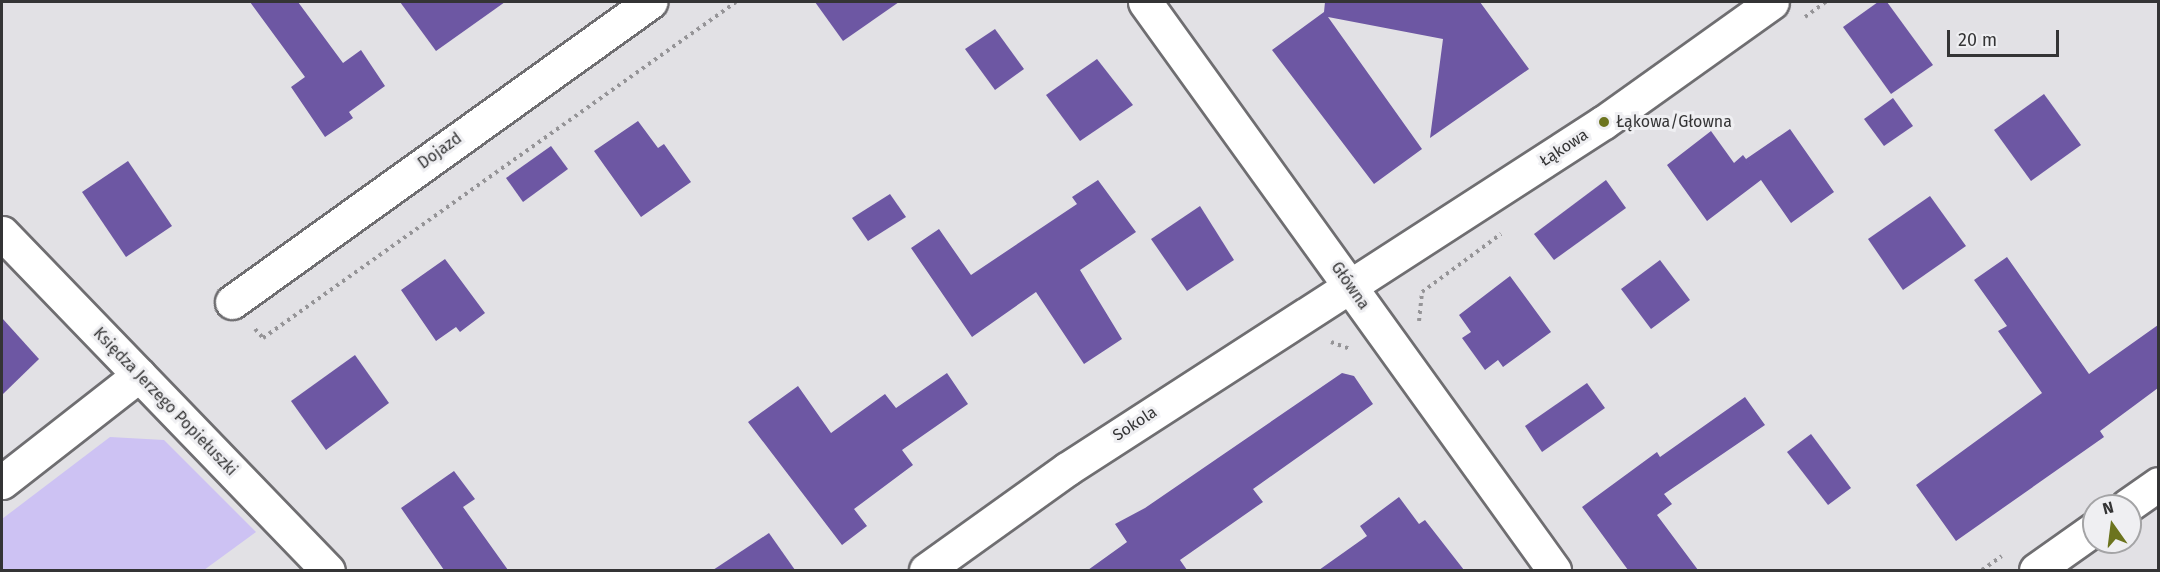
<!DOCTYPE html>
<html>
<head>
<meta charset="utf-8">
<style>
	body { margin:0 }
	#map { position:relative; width:2160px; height:572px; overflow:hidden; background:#e2e1e5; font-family:"Fira Sans",sans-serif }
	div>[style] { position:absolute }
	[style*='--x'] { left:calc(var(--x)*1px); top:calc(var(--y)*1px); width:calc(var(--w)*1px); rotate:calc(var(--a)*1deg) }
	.green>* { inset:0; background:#cdc2f3 }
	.building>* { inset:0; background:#6d57a3 }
	.path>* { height:4px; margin-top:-2px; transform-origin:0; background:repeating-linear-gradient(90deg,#959497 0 3px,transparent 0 7.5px) }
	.roads { filter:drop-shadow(2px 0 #6f6e71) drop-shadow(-2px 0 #6f6e71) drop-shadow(0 2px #6f6e71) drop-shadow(0 -2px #6f6e71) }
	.street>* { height:33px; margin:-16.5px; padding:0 16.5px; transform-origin:16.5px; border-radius:16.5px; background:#fff }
	.secondary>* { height:33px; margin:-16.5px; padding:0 16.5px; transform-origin:16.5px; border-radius:16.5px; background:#fff }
	.dots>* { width:16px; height:16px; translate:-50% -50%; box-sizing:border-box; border:3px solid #efeff2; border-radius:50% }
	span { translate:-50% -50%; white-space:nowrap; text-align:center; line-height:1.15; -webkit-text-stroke:6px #efeff2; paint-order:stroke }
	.poi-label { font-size:16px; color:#343435 }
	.left { translate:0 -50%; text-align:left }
	.street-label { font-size:16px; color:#343435 }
	.frame { position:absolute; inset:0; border:3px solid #343435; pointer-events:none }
	.north { position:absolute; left:2082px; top:494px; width:60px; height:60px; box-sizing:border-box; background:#efeff2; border:2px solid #a4a4a6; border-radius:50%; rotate:346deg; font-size:16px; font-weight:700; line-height:24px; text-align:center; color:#343435 }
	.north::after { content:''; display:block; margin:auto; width:21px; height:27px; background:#6c741e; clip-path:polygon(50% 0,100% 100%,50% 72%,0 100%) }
	.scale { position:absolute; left:1947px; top:30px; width:112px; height:27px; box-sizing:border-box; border:3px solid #343435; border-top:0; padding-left:8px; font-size:18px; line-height:21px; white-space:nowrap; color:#343435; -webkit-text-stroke:4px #efeff2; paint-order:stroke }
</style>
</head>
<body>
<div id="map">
	<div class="green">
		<div style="clip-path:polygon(110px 437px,164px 440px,256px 532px,204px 570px,2px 570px,2px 519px)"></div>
	</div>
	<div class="building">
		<div style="clip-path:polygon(250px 2px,298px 2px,343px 63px,361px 50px,385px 86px,349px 112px,353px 118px,325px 137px,291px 87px,305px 77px)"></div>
		<div style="clip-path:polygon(400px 2px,505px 2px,436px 51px)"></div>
		<div style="clip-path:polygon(815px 2px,899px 2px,843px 41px)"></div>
		<div style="clip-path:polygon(1325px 2px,1480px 2px,1529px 69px,1430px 138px,1443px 39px,1328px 17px,1422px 149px,1374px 184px,1272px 50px,1324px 12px)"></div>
		<div style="clip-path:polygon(1878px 2px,1887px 2px,1933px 65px,1891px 94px,1843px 27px)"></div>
		<div style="clip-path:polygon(995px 29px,1024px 69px,995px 90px,965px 49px)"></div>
		<div style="clip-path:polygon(1097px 59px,1133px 105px,1080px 141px,1046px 95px)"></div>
		<div style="clip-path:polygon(2044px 94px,2081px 145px,2031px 181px,1994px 130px)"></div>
		<div style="clip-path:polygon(1893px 98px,1913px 126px,1884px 146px,1864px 119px)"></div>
		<div style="clip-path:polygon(638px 121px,658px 148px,664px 144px,691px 182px,641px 217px,594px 151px)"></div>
		<div style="clip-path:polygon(1790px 129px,1834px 192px,1791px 223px,1761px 180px,1707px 221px,1667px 165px,1711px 131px,1734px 163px,1743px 155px,1752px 167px,1746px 159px)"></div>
		<div style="clip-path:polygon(551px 146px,568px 169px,523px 202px,506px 178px)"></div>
		<div style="clip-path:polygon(128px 161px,172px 226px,126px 257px,82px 192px)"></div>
		<div style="clip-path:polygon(1098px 180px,1136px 232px,1080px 270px,1122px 339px,1084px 364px,1036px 292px,972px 337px,911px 248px,939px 229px,971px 275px,1077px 204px,1072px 197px)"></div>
		<div style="clip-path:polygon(1606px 180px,1626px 208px,1554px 260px,1534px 234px)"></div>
		<div style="clip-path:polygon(890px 194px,906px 217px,868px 241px,852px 218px)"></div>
		<div style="clip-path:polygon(1930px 196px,1966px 246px,1903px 290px,1868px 239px)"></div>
		<div style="clip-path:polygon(1200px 206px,1234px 260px,1187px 291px,1151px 239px)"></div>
		<div style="clip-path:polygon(2007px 257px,2089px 374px,2158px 325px,2158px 388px,2100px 431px,2104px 437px,1956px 541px,1916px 485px,2042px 393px,1998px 331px,2007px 326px,1974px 280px)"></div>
		<div style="clip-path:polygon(445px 259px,485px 313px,460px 332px,456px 327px,436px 341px,401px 290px)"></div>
		<div style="clip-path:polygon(1660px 260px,1690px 300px,1651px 329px,1621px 289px)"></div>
		<div style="clip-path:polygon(1510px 276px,1551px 332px,1503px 367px,1498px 360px,1485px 370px,1462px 338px,1471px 332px,1459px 315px)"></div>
		<div style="clip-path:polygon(2px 318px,39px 359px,2px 395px)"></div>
		<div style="clip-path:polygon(355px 355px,389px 403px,326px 450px,291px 401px)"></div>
		<div style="clip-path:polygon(947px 373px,968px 404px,902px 450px,913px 465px,854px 509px,867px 526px,842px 545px,748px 422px,798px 386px,831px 433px,885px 394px,896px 408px)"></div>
		<div style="clip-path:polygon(1342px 373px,1354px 376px,1373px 404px,1253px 489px,1263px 502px,1180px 560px,1187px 570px,1088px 570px,1127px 542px,1115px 524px,1145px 508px)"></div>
		<div style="clip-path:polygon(1587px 383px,1605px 408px,1542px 452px,1525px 426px)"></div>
		<div style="clip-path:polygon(1745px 397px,1765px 425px,1664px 494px,1672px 504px,1657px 515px,1698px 570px,1628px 570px,1582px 507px,1657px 452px,1660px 457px)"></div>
		<div style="clip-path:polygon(1811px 434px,1851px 488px,1828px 505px,1787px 452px)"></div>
		<div style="clip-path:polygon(454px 471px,475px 499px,463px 507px,508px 570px,444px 570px,401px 508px)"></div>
		<div style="clip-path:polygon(1399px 497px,1419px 524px,1425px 520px,1464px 570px,1319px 570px,1367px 536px,1360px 526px)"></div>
		<div style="clip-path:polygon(769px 533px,795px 570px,713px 570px)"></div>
	</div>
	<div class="path">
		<div style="--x:1805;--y:17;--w:26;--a:-36"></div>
		<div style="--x:1419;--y:321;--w:29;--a:-84"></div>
		<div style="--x:1422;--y:292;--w:98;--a:-36.3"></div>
		<div style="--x:255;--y:329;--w:12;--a:48"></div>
		<div style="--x:263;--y:338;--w:580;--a:-35.39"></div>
		<div style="--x:1331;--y:342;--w:20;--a:20"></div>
		<div style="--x:1982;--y:570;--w:24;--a:-35"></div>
	</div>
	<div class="roads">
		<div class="street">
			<div style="--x:2;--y:233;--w:469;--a:46"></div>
			<div style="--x:232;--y:302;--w:515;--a:-35.67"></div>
			<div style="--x:2;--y:482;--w:174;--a:-38"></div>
			<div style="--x:2127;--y:506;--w:38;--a:-35"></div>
			<div style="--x:926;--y:570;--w:173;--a:-35.6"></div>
			<div style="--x:1067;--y:469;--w:639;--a:-32.87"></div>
			<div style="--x:1604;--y:122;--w:206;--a:-35.5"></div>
			<div style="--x:2036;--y:570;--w:71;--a:-35.3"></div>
		</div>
		<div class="secondary">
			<div style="--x:1145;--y:2;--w:700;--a:54.24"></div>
		</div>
	</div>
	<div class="dots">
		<div style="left:1604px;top:122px;background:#6c741e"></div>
	</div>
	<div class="poi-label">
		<span class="left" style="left:1616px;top:122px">Łąkowa/Głowna</span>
	</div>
	<div class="street-label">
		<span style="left:1564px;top:148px;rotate:-33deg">Łąkowa</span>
		<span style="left:440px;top:151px;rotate:-36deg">Dojazd</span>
		<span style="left:1350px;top:286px;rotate:55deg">Główna</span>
		<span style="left:165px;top:402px;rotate:46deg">Księdza Jerzego Popiełuszki</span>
		<span style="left:1135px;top:424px;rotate:-33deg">Sokola</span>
	</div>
	<div class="frame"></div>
	<div class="north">N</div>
	<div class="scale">20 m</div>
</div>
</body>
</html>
